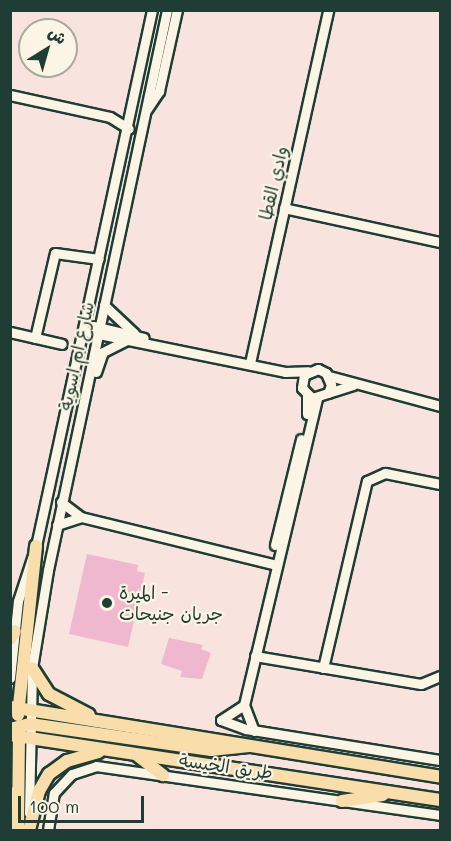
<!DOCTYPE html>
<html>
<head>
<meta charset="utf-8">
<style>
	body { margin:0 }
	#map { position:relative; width:451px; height:841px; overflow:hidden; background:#f8e3de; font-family:Mali,"Playpen Sans Arabic",sans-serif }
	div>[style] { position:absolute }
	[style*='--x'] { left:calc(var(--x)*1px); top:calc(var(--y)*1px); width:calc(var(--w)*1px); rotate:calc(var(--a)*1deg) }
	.building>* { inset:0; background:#f0b8ce }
	.roads { filter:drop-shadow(2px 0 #1f3d34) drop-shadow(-2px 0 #1f3d34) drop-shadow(0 2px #1f3d34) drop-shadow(0 -2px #1f3d34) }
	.minor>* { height:9px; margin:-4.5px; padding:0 4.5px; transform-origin:4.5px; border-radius:4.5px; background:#fcf5e5 }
	.major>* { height:12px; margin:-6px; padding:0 6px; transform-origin:6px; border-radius:6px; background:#f9deab }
	.dots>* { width:16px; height:16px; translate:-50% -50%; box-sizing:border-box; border:3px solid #fcf5e5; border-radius:50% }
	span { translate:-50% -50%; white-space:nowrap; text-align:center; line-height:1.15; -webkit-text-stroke:4.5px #fcf5e5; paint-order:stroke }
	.street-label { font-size:18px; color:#1f3d34 }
	.poi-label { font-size:18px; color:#1f3d34 }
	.left { translate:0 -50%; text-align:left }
	.frame { position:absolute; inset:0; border:12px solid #1f3d34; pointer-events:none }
	.north { position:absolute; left:18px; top:18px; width:60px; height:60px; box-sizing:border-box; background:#fcf5e5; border:2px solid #a4ab9e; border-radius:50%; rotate:37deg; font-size:16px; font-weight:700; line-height:24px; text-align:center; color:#1f3d34 }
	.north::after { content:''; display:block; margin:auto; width:21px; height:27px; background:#1f3d34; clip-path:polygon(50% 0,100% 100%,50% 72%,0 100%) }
	.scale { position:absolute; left:18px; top:796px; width:126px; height:27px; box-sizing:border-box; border:3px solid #1f3d34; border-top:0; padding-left:8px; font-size:18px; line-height:21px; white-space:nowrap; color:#1f3d34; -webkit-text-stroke:4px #fcf5e5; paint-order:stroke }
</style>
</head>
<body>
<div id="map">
	<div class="building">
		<div style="clip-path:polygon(87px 554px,138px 565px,137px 571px,145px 573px,128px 647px,69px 634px)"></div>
		<div style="clip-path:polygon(169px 638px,203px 645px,201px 649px,211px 653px,202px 679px,180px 677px,182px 671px,161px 664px)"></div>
	</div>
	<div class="roads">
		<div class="minor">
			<div style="--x:10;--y:95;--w:102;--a:12.4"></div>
			<div style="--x:110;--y:117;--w:22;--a:32"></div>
			<div style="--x:147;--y:109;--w:22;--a:-56"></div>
			<div style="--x:159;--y:91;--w:83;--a:-77.5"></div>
			<div style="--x:284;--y:208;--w:160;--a:12.3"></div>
			<div style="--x:104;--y:305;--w:42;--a:43.1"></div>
			<div style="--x:93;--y:326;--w:52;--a:13.2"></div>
			<div style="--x:84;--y:331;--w:205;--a:11.5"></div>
			<div style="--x:285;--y:372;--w:23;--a:-2"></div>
			<div style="--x:10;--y:332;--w:53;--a:13"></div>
			<div style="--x:35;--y:338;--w:87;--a:-76.8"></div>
			<div style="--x:55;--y:253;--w:44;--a:7.8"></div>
			<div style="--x:250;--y:363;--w:362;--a:-77.5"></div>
			<div style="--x:96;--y:372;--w:21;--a:-71"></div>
			<div style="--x:103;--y:352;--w:25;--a:-27"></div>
			<div style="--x:329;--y:376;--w:115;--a:15.1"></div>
			<div style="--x:328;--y:393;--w:9;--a:-69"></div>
			<div style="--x:331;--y:385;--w:13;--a:-113"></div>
			<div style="--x:326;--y:373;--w:9;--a:-153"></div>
			<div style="--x:318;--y:369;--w:15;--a:157"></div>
			<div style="--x:304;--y:375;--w:13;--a:99"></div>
			<div style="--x:302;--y:388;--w:14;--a:45"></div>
			<div style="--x:312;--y:398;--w:43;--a:-17.6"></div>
			<div style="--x:307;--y:396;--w:18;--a:90"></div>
			<div style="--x:61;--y:502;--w:25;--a:37"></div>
			<div style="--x:81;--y:517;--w:202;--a:13.8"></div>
			<div style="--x:57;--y:525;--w:25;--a:-18"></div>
			<div style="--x:275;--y:545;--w:109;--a:-76.2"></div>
			<div style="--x:255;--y:656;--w:168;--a:9.6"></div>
			<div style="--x:421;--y:684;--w:21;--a:-23"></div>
			<div style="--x:323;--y:668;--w:192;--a:-76.8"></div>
			<div style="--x:367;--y:481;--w:20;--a:-24"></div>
			<div style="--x:385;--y:473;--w:56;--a:11.3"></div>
			<div style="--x:10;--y:678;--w:77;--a:-84.1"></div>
			<div style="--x:18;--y:601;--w:58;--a:-71.9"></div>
			<div style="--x:36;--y:546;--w:548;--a:-77.79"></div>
			<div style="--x:221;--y:720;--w:27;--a:20"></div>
			<div style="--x:246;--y:729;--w:196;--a:9.1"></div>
			<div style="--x:221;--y:720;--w:27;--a:-33"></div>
			<div style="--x:254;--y:731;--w:28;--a:-111"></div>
			<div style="--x:244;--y:705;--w:315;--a:-76.6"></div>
			<div style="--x:10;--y:791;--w:39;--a:89"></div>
			<div style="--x:29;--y:813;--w:145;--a:-88.8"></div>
			<div style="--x:32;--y:668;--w:99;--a:-80.7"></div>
			<div style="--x:48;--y:570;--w:573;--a:-78"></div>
			<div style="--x:48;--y:830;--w:37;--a:-81"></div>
			<div style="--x:54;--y:793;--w:26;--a:-47"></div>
			<div style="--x:72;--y:774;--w:25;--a:-18"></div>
			<div style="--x:96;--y:766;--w:347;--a:8.1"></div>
		</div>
		<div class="major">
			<div style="--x:10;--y:639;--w:9;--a:-58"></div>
			<div style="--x:32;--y:668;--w:31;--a:57"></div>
			<div style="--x:49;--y:694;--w:45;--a:27.7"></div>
			<div style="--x:10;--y:707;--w:436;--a:9.2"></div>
			<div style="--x:18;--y:715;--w:170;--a:-83.9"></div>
			<div style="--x:10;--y:729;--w:21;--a:-14"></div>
			<div style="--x:30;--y:724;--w:183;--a:8.2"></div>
			<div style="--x:211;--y:750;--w:38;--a:-6"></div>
			<div style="--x:10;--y:735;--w:435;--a:8.6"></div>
			<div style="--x:137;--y:755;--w:33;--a:38"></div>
			<div style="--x:342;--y:801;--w:41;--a:-8.3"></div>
			<div style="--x:18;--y:830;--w:99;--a:-89.4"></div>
			<div style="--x:29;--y:830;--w:40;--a:-75.6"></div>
			<div style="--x:39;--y:791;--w:20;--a:-60"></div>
			<div style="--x:49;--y:774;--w:22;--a:-36"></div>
			<div style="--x:67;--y:761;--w:33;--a:-16"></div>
		</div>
	</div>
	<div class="dots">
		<div style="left:107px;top:603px;background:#1f3d34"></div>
	</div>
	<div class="street-label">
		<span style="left:273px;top:183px;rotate:-77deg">وادي القطا</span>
		<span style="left:76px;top:356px;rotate:-78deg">شارع ام اسوية</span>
		<span style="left:226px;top:766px;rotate:8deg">طريق الخيسة</span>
	</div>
	<div class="poi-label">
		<span class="left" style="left:119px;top:603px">الميرة -<br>جريان جنيحات</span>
	</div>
	<div class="frame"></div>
	<div class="north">ش</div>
	<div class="scale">100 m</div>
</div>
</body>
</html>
